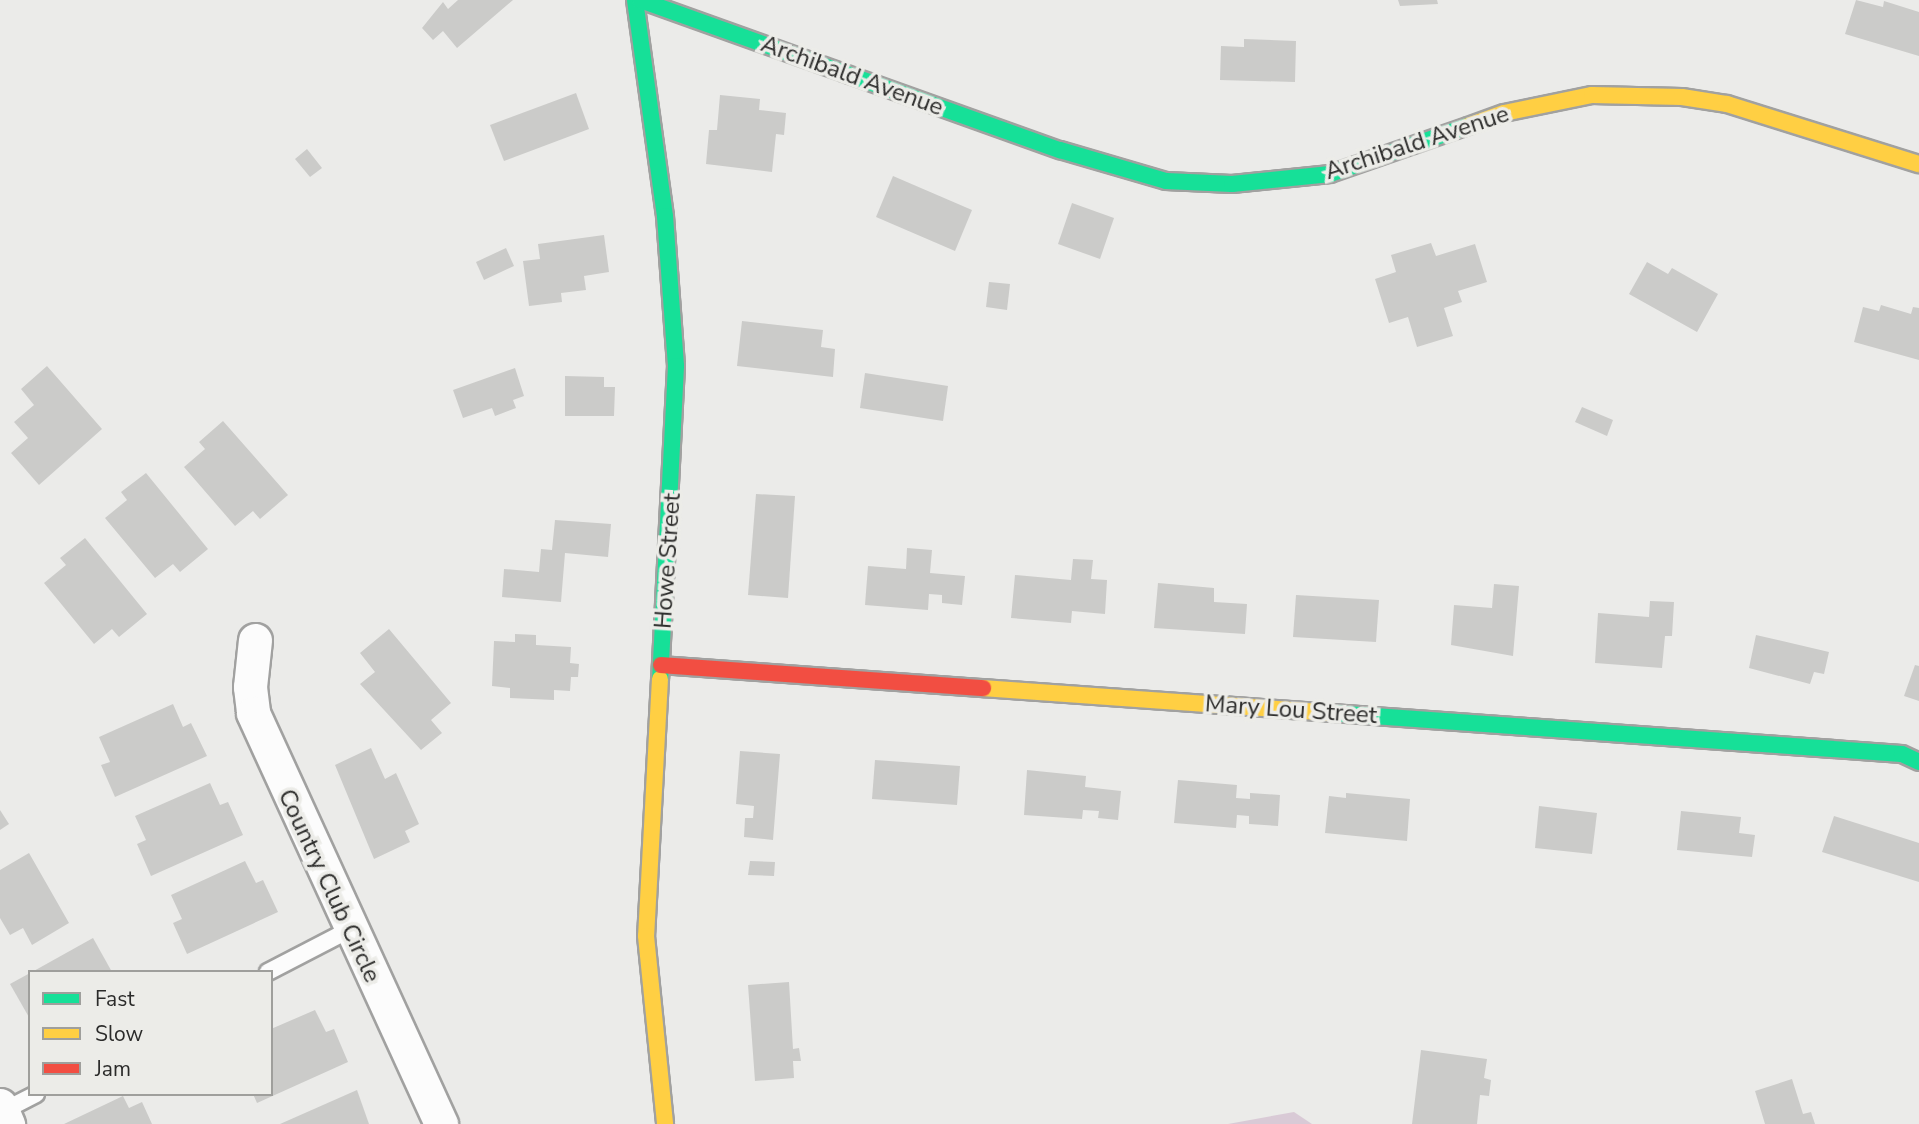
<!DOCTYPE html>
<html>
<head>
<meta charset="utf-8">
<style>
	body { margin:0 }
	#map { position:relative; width:1919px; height:1124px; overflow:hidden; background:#ebebe9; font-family:"Nunito Sans",sans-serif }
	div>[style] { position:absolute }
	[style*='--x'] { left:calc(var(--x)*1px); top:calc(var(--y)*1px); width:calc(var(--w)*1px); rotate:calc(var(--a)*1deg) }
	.green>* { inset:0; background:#d9cad6 }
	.building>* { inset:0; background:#cbcbc9 }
	.roads { filter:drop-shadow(2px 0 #a1a1a0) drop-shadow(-2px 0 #a1a1a0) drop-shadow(0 2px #a1a1a0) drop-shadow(0 -2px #a1a1a0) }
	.lane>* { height:16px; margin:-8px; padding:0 8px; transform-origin:8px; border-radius:8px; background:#fcfcfc }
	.street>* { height:33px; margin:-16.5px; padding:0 16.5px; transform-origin:16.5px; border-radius:16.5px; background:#fcfcfc }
	.fast>* { height:16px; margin:-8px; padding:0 8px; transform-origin:8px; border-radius:8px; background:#16e098 }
	.slow>* { height:16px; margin:-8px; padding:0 8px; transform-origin:8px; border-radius:8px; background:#ffcf43 }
	.jam>* { height:16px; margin:-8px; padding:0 8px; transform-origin:8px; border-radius:8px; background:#f24e42 }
	span { translate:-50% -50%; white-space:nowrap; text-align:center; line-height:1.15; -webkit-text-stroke:7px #ecece8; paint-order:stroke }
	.street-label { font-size:24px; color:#2b2b2a }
	.legend { position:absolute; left:28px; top:970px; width:245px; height:126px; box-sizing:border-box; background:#ecece8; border:2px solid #9f9f9c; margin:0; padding:9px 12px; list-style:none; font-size:21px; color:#2b2b2a }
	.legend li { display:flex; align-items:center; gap:14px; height:35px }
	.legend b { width:35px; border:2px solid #9f9f9c }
</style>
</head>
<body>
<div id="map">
	<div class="green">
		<div style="clip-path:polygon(1294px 1112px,1312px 1124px,1228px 1124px)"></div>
	</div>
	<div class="building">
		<div style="clip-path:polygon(458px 0,513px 0,457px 48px,443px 31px,433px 40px,422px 28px,443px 2px,448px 9px)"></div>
		<div style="clip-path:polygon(1398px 0,1437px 0,1438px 4px,1400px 6px)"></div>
		<div style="clip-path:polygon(1856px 0,1883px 7px,1884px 1px,1919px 12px,1919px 56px,1845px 34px)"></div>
		<div style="clip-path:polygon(1244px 39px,1296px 41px,1295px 82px,1220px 80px,1221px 46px,1244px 47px)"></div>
		<div style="clip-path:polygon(576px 93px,589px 129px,504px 161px,490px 125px)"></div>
		<div style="clip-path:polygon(720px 95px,760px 99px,759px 110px,786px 113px,784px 135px,776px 134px,772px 172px,706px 164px,709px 130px,717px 130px)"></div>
		<div style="clip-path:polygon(307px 149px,322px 168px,310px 177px,295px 159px)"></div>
		<div style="clip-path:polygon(893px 176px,972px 210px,955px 251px,876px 217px)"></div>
		<div style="clip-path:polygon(1072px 203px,1114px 218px,1100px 259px,1058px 244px)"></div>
		<div style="clip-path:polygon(604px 235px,609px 272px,584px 276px,586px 290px,561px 293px,562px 302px,529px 306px,523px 261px,540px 259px,538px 244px)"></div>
		<div style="clip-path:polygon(1431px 243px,1436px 256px,1475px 244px,1487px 282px,1458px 291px,1462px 302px,1444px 308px,1453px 336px,1417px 347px,1408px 317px,1389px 323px,1375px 279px,1396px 272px,1391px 255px)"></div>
		<div style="clip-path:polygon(506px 248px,514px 266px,484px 280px,476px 262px)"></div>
		<div style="clip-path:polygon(1647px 262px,1668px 274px,1672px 268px,1718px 294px,1697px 332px,1629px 294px)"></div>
		<div style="clip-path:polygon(989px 282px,1010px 284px,1007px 310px,986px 307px)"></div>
		<div style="clip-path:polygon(1881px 305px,1911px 314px,1913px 307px,1919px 308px,1919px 360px,1854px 342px,1863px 307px,1879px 311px)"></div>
		<div style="clip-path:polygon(742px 321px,823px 330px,821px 347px,835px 349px,833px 377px,737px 366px)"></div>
		<div style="clip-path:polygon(47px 366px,102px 429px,39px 485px,11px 453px,28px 438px,14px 422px,34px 405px,21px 389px)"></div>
		<div style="clip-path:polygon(515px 368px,524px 396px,513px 400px,516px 408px,495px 416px,492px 408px,463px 418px,453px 390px)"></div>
		<div style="clip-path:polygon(865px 373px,948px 386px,943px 421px,860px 408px)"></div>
		<div style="clip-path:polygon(565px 376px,604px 377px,604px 387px,615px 387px,614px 416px,565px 416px)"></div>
		<div style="clip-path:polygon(1582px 407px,1613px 420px,1607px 436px,1575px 422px)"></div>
		<div style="clip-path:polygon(223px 421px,288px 495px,260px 519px,253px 511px,235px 526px,184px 467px,205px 449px,199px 442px)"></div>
		<div style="clip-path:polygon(146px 473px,208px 549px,180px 572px,173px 564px,155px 578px,105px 518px,127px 500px,121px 492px)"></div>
		<div style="clip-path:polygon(756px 494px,795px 496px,788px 598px,748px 595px)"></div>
		<div style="clip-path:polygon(555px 520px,611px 524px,608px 557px,565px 553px,561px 602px,502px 597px,504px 569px,539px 572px,541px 549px,552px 550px)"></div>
		<div style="clip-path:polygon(85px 538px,147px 614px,119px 637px,112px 629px,94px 644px,44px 583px,66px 565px,60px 558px)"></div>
		<div style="clip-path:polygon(907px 548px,932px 550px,930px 573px,965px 576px,962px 605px,942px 603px,942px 595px,929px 594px,928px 610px,865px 605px,868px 566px,906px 569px)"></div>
		<div style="clip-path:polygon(1073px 559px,1093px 560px,1091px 579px,1107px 580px,1105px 614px,1072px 611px,1071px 623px,1011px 618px,1015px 575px,1071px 580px)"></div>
		<div style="clip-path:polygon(1158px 583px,1214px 588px,1214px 602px,1247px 604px,1245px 634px,1154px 628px)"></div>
		<div style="clip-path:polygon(1494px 584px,1519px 586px,1513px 656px,1451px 645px,1454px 605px,1492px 608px)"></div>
		<div style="clip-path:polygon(1296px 595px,1379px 600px,1376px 642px,1293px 637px)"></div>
		<div style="clip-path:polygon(1650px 601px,1674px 602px,1672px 636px,1665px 636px,1662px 668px,1595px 663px,1598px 613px,1649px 617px)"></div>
		<div style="clip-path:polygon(389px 629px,451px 703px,431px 720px,442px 733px,421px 750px,360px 684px,375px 672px,360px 653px)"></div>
		<div style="clip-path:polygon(515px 634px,536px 635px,536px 645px,571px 647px,570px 663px,579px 664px,578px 677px,571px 677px,570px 691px,554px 690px,554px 700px,510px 698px,510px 688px,492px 686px,494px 641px,515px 642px)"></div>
		<div style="clip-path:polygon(1756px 635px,1829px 652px,1824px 674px,1814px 672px,1810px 684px,1749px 668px)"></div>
		<div style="clip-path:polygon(1915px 665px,1919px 666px,1919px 701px,1904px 696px)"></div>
		<div style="clip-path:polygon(173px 704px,183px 727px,191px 723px,207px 756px,115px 797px,101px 765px,110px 762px,99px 737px)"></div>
		<div style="clip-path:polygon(371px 748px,385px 779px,396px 773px,419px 824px,405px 831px,410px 842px,374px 859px,335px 765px)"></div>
		<div style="clip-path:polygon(740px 751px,780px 754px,773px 840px,744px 837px,745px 818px,753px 818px,754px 806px,736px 804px)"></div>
		<div style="clip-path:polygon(875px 760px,960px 766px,957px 805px,872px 799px)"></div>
		<div style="clip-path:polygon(1027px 770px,1086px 776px,1085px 787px,1121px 791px,1118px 820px,1098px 818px,1099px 811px,1083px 810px,1082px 819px,1024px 815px)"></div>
		<div style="clip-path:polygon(1178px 780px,1237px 785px,1236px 798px,1250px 799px,1250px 793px,1280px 795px,1278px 826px,1249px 824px,1249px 816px,1237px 815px,1236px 828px,1174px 823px)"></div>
		<div style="clip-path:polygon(210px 783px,220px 805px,228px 802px,243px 835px,151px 876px,137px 844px,146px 840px,135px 816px)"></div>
		<div style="clip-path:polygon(1346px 793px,1410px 799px,1407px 841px,1325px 833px,1329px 796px,1346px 798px)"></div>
		<div style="clip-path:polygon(1539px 806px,1597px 813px,1592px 854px,1535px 848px)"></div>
		<div style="clip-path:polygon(0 810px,9px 824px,0 830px)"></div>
		<div style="clip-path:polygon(1681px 811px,1741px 817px,1739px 833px,1755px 835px,1752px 857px,1677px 850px)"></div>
		<div style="clip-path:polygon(1834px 816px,1919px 843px,1919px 882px,1822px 852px)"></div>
		<div style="clip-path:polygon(29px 853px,69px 923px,32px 945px,23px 928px,10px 935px,0 918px,0 870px)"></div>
		<div style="clip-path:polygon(245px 861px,256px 883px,263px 880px,278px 912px,187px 954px,173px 923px,182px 919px,171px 895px)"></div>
		<div style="clip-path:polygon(750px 861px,775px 862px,774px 876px,748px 875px)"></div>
		<div style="clip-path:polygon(93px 938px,112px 972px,32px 972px)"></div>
		<div style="clip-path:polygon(30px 973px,30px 1019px,10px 984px)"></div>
		<div style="clip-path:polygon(789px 982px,793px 1049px,799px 1048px,801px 1061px,793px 1061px,794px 1078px,755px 1081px,748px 985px)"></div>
		<div style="clip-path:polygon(315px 1010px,326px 1032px,334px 1029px,348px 1062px,257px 1103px,253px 1094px,271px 1094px,271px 1029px)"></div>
		<div style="clip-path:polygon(1421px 1050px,1487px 1059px,1484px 1078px,1491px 1080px,1489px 1096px,1480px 1095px,1477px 1124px,1412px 1124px)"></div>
		<div style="clip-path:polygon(1792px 1079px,1803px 1114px,1811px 1112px,1815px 1124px,1765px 1124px,1755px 1091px)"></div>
		<div style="clip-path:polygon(357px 1090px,369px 1124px,280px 1124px)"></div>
		<div style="clip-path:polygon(123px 1096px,129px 1108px,142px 1102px,152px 1124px,64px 1124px)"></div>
	</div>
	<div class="roads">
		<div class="lane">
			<div style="--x:268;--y:972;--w:91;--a:-27.4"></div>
			<div style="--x:3;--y:1111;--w:37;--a:-27"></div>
		</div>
		<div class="street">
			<div style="--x:255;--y:640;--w:47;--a:96.1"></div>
			<div style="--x:250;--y:687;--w:26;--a:83"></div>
			<div style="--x:253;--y:713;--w:452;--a:65.4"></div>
			<div style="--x:0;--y:1105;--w:21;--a:67"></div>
		</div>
		<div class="fast">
			<div style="--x:635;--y:0;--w:218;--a:82.1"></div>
			<div style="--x:665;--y:216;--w:150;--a:85.8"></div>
			<div style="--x:676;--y:366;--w:313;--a:92.9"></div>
			<div style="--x:640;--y:0;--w:446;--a:19.7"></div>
			<div style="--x:1060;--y:150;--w:110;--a:16.3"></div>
			<div style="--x:1166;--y:181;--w:66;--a:2.6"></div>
			<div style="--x:1232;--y:184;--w:99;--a:-5.8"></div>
			<div style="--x:1330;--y:174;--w:146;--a:-19.2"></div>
			<div style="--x:1332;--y:713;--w:571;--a:4.11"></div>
			<div style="--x:1902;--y:754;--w:19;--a:25"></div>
		</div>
		<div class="slow">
			<div style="--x:1468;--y:126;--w:38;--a:-20"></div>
			<div style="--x:1504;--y:113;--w:90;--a:-11.6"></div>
			<div style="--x:1592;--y:95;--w:90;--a:1.3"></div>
			<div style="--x:1682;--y:97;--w:46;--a:8.8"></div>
			<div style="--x:1727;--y:104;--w:201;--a:17.4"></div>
			<div style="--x:660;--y:679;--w:257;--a:93.1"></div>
			<div style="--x:646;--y:936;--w:189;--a:84.2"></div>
			<div style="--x:983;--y:688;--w:350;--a:4.1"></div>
		</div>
		<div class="jam">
			<div style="--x:661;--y:665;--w:323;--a:4.1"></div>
		</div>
	</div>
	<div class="street-label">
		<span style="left:852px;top:76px;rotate:20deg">Archibald Avenue</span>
		<span style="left:1417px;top:143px;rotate:-18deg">Archibald Avenue</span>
		<span style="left:668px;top:561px;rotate:-86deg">Howe Street</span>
		<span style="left:1291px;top:710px;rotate:4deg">Mary Lou Street</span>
		<span style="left:329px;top:886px;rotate:65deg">Country Club Circle</span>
	</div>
	<ul class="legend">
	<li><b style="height:9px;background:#16e098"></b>Fast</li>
	<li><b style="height:9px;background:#ffcf43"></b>Slow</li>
	<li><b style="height:9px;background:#f24e42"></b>Jam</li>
	</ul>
</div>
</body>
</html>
